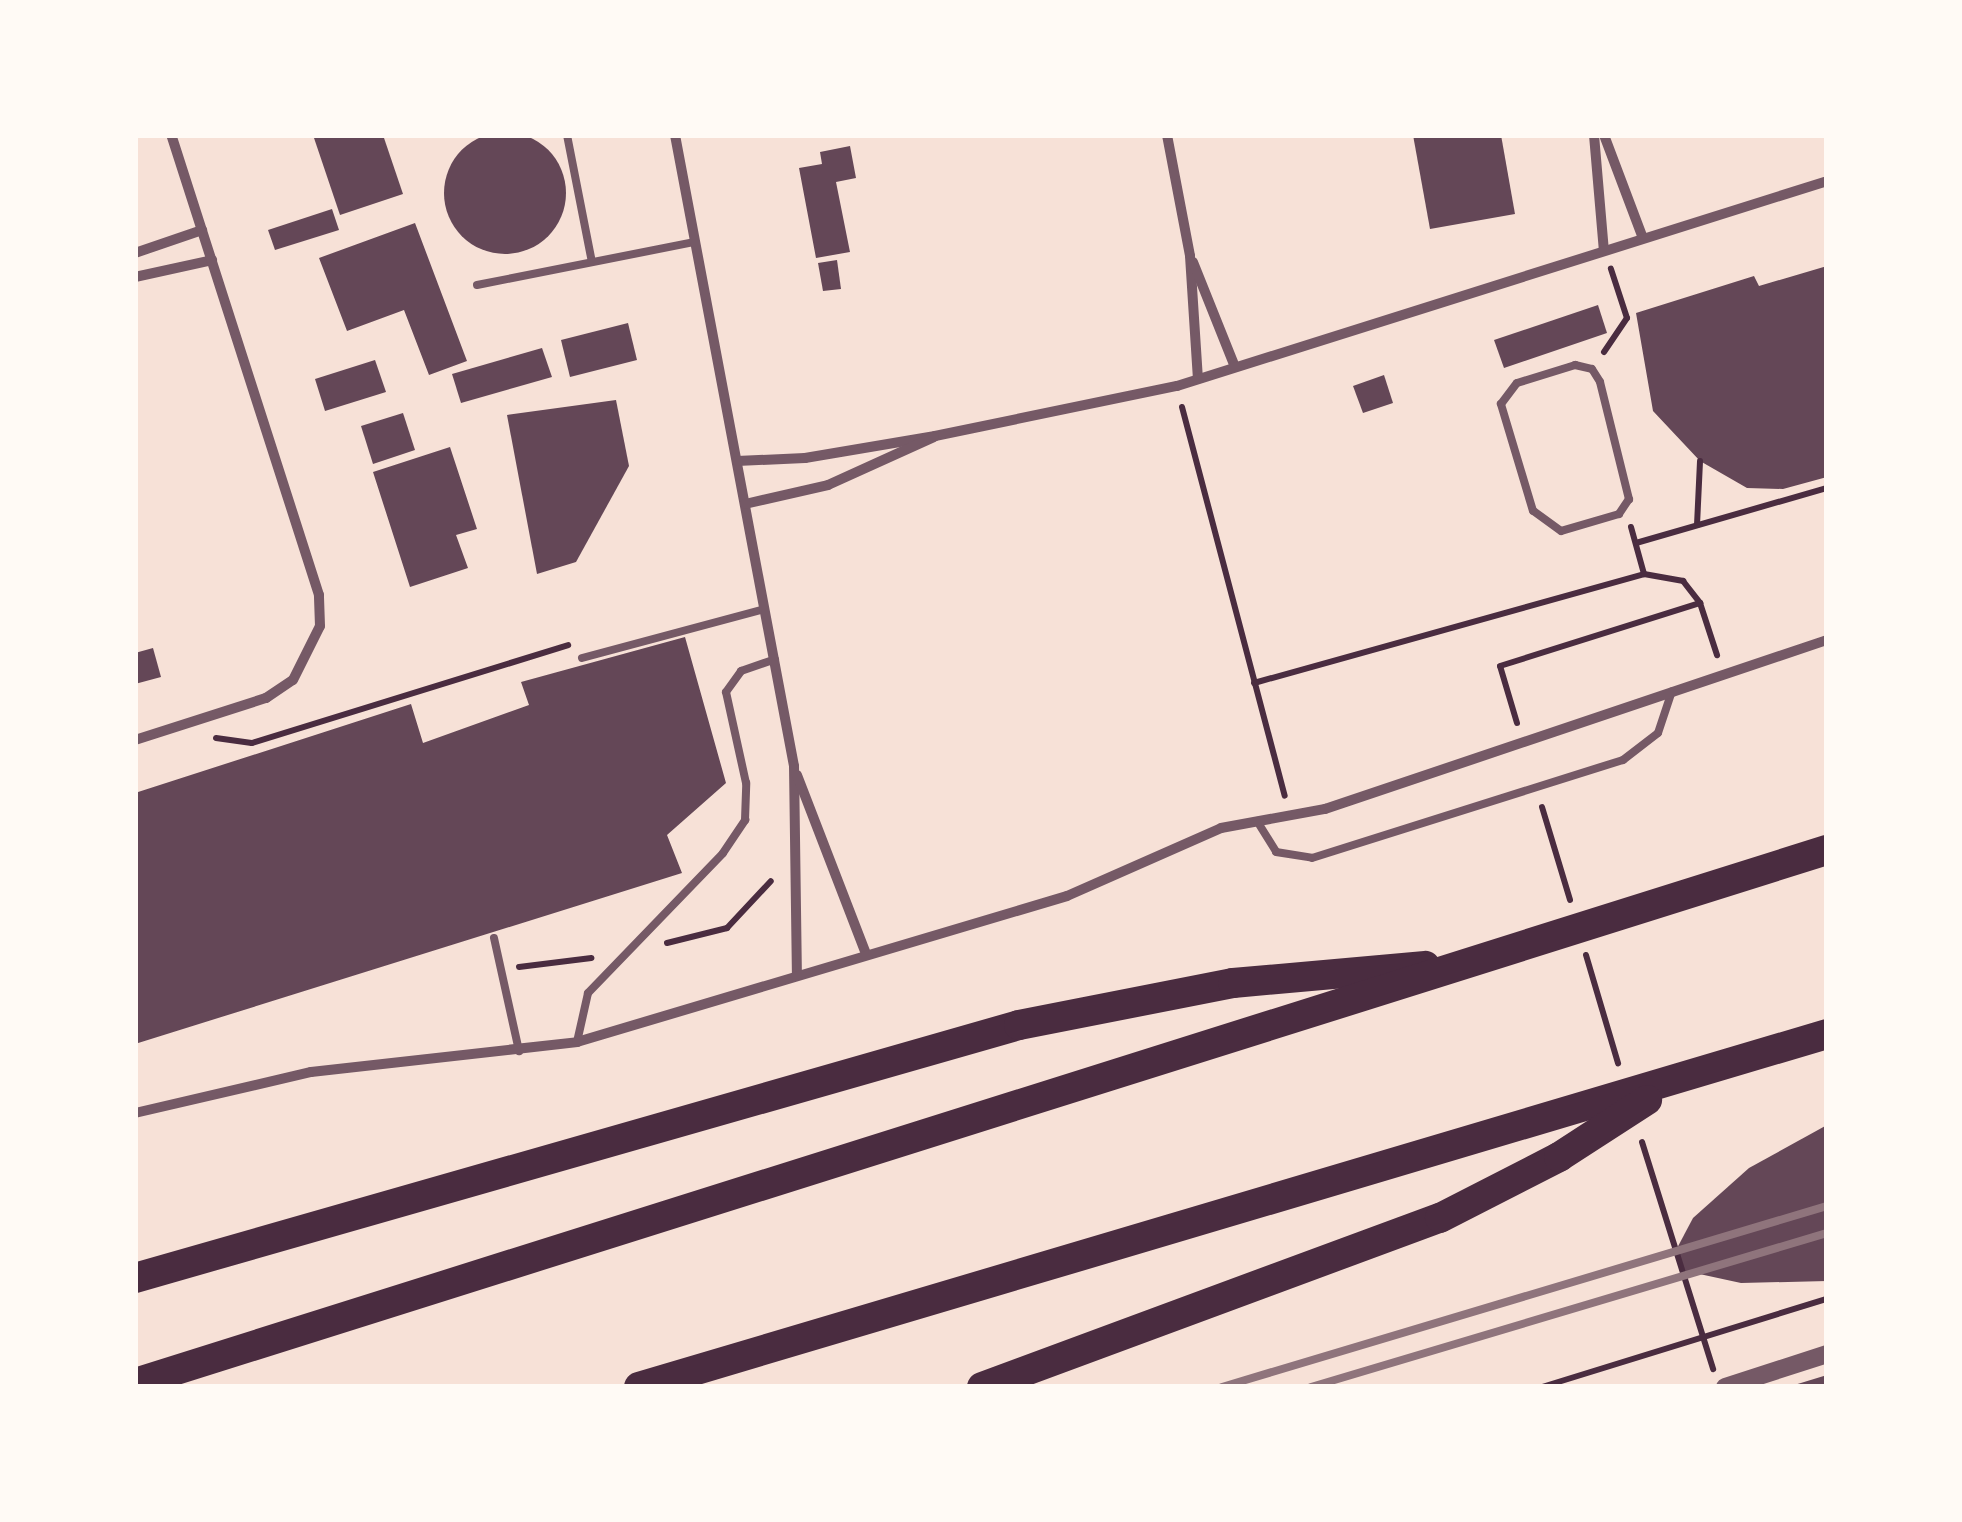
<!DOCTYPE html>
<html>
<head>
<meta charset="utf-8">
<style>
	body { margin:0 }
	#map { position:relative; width:1962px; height:1522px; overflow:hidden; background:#f7e1d7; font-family:"Archivo Narrow",sans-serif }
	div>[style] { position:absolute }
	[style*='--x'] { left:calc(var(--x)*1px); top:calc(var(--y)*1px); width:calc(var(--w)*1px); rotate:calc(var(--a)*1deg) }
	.building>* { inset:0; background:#644757 }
	.round { border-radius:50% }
	.path>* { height:6px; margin:-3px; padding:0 3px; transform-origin:3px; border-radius:3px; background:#4a2c40 }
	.service>* { height:8px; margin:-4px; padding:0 4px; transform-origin:4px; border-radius:4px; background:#755966 }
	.minor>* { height:10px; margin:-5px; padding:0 5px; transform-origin:5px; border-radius:5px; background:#755966 }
	.tertiary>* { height:18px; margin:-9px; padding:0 9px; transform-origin:9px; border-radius:9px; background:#755966 }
	.motorway>* { height:30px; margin:-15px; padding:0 15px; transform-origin:15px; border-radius:15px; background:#4a2c40 }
	.rail>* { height:8px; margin:-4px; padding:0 4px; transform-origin:4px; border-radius:4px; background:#8f747c }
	span { translate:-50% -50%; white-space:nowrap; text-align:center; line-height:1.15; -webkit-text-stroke:10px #fffaf5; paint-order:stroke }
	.frame { position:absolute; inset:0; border:138px solid #fffaf5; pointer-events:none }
</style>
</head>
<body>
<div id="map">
	<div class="building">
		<div class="round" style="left:444px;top:132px;width:122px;height:122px"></div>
		<div style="clip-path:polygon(313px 135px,383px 135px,403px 194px,340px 215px)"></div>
		<div style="clip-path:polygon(1413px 135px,1501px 135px,1515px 214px,1430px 229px)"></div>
		<div style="clip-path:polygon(850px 146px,856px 178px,836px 182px,850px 252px,816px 258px,799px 168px,822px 164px,820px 152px)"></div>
		<div style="clip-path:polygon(332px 209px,339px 230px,275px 250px,268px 230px)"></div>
		<div style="clip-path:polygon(415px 223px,467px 361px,429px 375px,404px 310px,347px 331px,319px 258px)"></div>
		<div style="clip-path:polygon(837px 260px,841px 289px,823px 291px,818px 263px)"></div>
		<div style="clip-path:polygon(1827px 266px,1827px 477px,1783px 489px,1747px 488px,1700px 461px,1653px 411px,1636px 313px,1754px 276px,1759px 286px)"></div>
		<div style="clip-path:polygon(1598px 305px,1607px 333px,1504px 368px,1494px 340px)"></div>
		<div style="clip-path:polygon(628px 323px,637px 360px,570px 377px,561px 340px)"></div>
		<div style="clip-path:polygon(542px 348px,552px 377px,461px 403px,452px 374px)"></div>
		<div style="clip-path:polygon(375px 360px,386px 392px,325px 411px,315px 379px)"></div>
		<div style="clip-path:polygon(1384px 375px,1393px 403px,1363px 413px,1353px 386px)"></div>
		<div style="clip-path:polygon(616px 400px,629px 466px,576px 562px,537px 574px,507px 415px)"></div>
		<div style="clip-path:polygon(403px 413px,415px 450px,373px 464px,361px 426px)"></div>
		<div style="clip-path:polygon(450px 447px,477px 529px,456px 535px,468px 568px,410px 587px,373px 472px)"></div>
		<div style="clip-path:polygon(685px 637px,726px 783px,667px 835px,682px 873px,135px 1044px,135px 793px,411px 704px,423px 743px,529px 705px,521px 682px)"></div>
		<div style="clip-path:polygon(153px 648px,161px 677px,135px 684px,135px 653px)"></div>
		<div style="clip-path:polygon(1827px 1125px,1827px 1281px,1741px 1283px,1681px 1270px,1675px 1252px,1693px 1218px,1749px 1168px)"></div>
		<div style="clip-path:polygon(1827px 1375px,1827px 1387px,1791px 1387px,1791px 1386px)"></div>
	</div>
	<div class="path">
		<div style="--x:1604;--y:352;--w:41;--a:-55.9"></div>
		<div style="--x:1627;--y:318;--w:52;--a:-108.1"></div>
		<div style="--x:1182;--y:407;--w:402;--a:75.2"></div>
		<div style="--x:1697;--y:525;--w:64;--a:-87.3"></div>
		<div style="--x:1631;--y:527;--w:49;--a:74.5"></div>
		<div style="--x:1636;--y:543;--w:199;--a:-16.1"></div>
		<div style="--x:1254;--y:683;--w:405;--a:-15.6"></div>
		<div style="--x:1644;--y:574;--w:40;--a:10"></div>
		<div style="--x:1683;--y:581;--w:28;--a:52"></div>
		<div style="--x:1700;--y:603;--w:55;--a:71.9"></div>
		<div style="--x:1517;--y:723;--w:59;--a:-106.6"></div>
		<div style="--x:1500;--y:666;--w:210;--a:-17.5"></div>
		<div style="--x:216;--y:738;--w:36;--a:8"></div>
		<div style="--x:252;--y:743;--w:331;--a:-17.2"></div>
		<div style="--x:1542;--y:807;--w:97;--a:73.2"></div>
		<div style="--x:667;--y:943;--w:62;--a:-14"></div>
		<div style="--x:727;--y:928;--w:64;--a:-46.9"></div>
		<div style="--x:1586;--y:955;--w:113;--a:73.5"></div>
		<div style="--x:519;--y:967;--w:73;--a:-7.1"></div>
		<div style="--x:1642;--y:1142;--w:238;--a:72.6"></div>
		<div style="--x:1542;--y:1387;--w:298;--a:-17.2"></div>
	</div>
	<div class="service">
		<div style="--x:567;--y:135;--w:129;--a:78.9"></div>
		<div style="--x:477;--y:285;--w:222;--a:-11.2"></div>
		<div style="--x:1575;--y:365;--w:17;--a:13"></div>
		<div style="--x:1592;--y:369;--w:15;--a:58"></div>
		<div style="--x:1600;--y:382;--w:121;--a:76.1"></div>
		<div style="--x:1629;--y:499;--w:18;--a:124"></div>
		<div style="--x:1619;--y:514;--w:60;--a:163.7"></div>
		<div style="--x:1561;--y:531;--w:34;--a:-144"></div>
		<div style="--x:1533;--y:511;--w:112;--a:-106.7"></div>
		<div style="--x:1501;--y:404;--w:26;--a:-53"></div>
		<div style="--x:1517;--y:383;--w:61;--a:-17.2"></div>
		<div style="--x:582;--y:658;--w:189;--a:-15"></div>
		<div style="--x:1257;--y:821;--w:36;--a:58"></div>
		<div style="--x:1276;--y:852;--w:36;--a:9"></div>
		<div style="--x:1312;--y:858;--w:326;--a:-17.5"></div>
		<div style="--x:1623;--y:760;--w:44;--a:-37.6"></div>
		<div style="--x:1658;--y:733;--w:44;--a:-71.6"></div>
		<div style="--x:494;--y:938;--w:116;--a:77.5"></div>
		<div style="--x:577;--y:1042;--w:50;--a:-77.3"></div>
		<div style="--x:588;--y:993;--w:194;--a:-46"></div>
		<div style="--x:723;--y:853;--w:40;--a:-56"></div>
		<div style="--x:745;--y:820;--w:37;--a:-88"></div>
		<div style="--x:746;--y:783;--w:93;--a:-102.4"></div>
		<div style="--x:726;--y:692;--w:26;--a:-54"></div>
		<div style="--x:741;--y:671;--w:36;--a:-19"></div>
	</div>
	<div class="minor">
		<div style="--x:675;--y:135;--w:642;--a:79.32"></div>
		<div style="--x:794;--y:766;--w:207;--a:89.2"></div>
		<div style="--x:1167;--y:135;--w:123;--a:79.2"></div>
		<div style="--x:1190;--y:256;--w:123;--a:86.3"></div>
		<div style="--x:1594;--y:135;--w:116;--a:85.1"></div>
		<div style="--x:1604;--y:135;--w:110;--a:69.3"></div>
		<div style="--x:135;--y:253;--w:71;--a:-18.9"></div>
		<div style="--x:1193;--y:262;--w:113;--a:68.2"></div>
		<div style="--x:135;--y:277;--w:79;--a:-12.4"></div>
		<div style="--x:737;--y:461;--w:68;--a:-2.5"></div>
		<div style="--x:805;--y:458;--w:132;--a:-9.6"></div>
		<div style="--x:935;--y:436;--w:247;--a:-11.7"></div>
		<div style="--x:1177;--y:386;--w:682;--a:-17.5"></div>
		<div style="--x:745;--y:504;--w:85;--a:-12.9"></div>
		<div style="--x:828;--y:485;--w:116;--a:-24.4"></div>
		<div style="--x:135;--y:740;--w:138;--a:-17.8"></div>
		<div style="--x:266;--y:698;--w:32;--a:-34"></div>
		<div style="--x:293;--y:680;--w:60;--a:-63.4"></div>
		<div style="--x:320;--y:626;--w:31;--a:-92"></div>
		<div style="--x:319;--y:595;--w:483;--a:-107.8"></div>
		<div style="--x:797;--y:775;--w:192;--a:68.9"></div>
		<div style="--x:135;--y:1113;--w:181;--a:-13.1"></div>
		<div style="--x:311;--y:1072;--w:268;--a:-6.4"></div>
		<div style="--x:577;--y:1042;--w:511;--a:-16.59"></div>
		<div style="--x:1067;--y:896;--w:168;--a:-23.8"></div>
		<div style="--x:1221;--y:828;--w:106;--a:-10.4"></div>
		<div style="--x:1325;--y:809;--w:530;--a:-18.61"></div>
	</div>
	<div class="tertiary">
		<div style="--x:1725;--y:1387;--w:107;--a:-17.9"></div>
	</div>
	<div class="motorway">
		<div style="--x:135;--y:1278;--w:919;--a:-15.97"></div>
		<div style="--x:1019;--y:1025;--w:218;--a:-11.1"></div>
		<div style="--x:1233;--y:983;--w:193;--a:-5.1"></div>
		<div style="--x:135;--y:1383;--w:1774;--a:-17.49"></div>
		<div style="--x:639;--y:1387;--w:1239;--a:-16.55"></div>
		<div style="--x:982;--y:1387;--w:488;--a:-20.3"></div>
		<div style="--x:1440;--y:1218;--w:134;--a:-27.1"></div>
		<div style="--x:1559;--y:1157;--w:105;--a:-32.9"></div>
	</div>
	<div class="rail">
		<div style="--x:1222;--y:1387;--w:631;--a:-16.66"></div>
		<div style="--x:1311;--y:1387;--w:538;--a:-16.62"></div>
	</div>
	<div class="frame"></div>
</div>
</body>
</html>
